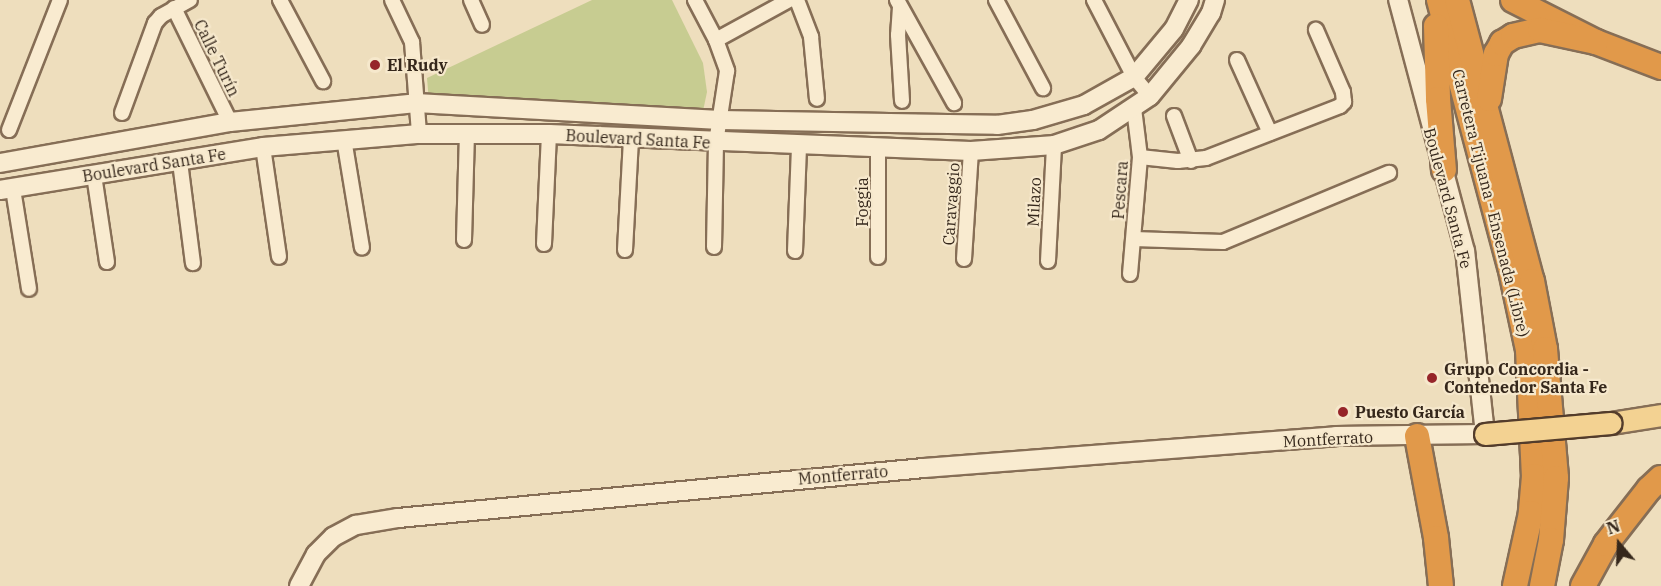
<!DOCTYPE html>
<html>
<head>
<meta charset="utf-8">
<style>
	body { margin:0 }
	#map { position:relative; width:1661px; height:586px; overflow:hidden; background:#eedebd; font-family:"IBM Plex Serif",serif }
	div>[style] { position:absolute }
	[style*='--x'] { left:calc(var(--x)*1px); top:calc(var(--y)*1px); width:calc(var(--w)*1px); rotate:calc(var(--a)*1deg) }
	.green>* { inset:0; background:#c7cc91 }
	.roads { filter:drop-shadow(2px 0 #866e56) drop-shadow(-2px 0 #866e56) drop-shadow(0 2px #866e56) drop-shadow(0 -2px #866e56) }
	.street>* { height:14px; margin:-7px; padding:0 7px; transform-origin:7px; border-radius:7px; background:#f9ebd0 }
	.secondary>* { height:18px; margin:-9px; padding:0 9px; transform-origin:9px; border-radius:9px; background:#f9ebd0 }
	.primary>* { height:21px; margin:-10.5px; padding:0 10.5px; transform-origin:10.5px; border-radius:10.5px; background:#f3d292 }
	.highway>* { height:24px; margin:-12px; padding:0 12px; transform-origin:12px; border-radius:12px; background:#e1994a }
	.bridges { filter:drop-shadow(2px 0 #533c2b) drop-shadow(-2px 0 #533c2b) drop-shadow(0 2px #533c2b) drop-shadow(0 -2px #533c2b) }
	.primary-bridge>* { height:21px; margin:-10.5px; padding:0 10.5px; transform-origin:10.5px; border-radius:10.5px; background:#f3d292 }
	.dots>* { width:16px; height:16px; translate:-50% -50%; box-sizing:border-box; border:3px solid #f6e8cc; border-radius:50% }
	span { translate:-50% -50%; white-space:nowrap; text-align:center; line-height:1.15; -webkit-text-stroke:4.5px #f6e8cc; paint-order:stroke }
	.street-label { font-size:16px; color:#35271b }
	.poi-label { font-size:16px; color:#35271b; font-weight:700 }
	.left { translate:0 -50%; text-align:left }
	.north { position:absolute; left:1589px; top:514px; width:60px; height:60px; -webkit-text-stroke:4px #f6e8cc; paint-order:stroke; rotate:341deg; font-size:16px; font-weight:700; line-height:24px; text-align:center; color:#35271b }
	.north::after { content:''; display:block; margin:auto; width:21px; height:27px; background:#35271b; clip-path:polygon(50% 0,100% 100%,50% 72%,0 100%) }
</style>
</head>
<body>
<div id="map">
	<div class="green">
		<div style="clip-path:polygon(592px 0,672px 0,703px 63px,707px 92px,703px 111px,429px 102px,427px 78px)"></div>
	</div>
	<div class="roads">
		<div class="street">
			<div style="--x:280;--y:0;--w:92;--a:62"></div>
			<div style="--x:392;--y:0;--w:47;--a:64.5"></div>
			<div style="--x:412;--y:42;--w:92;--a:85.6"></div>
			<div style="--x:471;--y:0;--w:27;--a:66"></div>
			<div style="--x:695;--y:0;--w:45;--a:62.3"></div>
			<div style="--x:716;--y:40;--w:33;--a:70"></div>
			<div style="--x:727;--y:71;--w:73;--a:98.7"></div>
			<div style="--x:716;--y:143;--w:104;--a:91.1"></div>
			<div style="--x:797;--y:0;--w:40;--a:69"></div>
			<div style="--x:811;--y:37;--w:62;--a:84.5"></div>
			<div style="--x:897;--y:0;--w:118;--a:61"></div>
			<div style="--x:996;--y:0;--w:100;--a:61.9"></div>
			<div style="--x:1094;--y:0;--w:87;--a:62.5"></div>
			<div style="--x:1134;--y:77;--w:25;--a:50"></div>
			<div style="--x:900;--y:7;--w:28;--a:94"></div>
			<div style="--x:898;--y:35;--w:66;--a:86.5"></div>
			<div style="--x:174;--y:8;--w:127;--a:63.8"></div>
			<div style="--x:716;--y:40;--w:83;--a:-28.7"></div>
			<div style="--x:1237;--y:60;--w:80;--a:65.7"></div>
			<div style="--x:122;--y:113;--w:96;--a:-69.9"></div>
			<div style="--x:155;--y:23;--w:9;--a:-49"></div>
			<div style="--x:161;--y:16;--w:33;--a:-29"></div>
			<div style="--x:1174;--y:116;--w:48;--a:69.3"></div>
			<div style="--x:9;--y:130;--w:140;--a:-68.6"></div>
			<div style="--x:344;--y:139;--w:110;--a:80.6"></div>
			<div style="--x:878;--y:146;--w:111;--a:90"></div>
			<div style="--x:263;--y:147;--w:111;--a:81.7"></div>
			<div style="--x:1140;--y:157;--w:38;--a:6"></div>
			<div style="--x:1178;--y:161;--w:28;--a:-6"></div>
			<div style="--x:1206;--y:158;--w:144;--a:-21.2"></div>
			<div style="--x:1340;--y:106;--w:6;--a:-45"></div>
			<div style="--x:1344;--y:102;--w:10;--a:-96"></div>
			<div style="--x:1343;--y:92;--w:68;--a:-113.5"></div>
			<div style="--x:180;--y:162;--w:102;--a:82.7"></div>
			<div style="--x:94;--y:175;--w:88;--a:81.5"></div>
			<div style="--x:13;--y:189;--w:101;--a:80.9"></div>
			<div style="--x:1134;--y:239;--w:89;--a:1.9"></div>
			<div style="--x:1223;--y:242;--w:180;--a:-22.6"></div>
			<div style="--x:464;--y:240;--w:107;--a:-88.4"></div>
			<div style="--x:544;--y:244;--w:110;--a:-87.4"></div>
			<div style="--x:625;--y:250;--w:111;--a:-86.9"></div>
			<div style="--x:795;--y:251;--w:105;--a:-87.8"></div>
			<div style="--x:964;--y:259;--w:108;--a:-86.3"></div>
			<div style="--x:1048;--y:261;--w:116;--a:-87"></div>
			<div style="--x:1130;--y:274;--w:117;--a:-85.1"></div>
			<div style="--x:1140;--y:157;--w:49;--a:-97"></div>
		</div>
		<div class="secondary">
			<div style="--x:0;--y:163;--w:234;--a:-10.1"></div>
			<div style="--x:230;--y:122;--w:187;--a:-5.8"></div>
			<div style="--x:416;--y:103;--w:304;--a:3.2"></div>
			<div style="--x:720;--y:120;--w:277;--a:1"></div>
			<div style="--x:997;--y:125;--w:36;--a:-8"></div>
			<div style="--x:1033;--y:120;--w:53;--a:-16.4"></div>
			<div style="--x:1084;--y:105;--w:57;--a:-29.2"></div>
			<div style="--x:1134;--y:77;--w:62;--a:-50.2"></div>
			<div style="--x:1174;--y:29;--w:33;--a:-63"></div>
			<div style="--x:0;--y:190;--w:266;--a:-9.3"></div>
			<div style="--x:263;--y:147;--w:157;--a:-4.8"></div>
			<div style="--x:419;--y:134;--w:130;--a:0"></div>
			<div style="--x:549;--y:134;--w:422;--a:2.3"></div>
			<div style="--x:971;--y:151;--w:83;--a:-4.1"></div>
			<div style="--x:1054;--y:145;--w:47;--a:-18.4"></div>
			<div style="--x:1099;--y:130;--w:61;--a:-33.7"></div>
			<div style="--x:1150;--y:96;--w:65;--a:-50.6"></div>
			<div style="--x:1191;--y:46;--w:39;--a:-59"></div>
			<div style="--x:1211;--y:13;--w:14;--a:-73"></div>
			<div style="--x:299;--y:586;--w:36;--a:-62"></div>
			<div style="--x:316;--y:554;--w:24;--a:-45"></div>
			<div style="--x:333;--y:537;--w:26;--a:-28"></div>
			<div style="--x:356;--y:525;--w:43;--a:-9.5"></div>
			<div style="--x:398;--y:518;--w:528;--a:-5.43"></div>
			<div style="--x:924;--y:468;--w:413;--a:-4.4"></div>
			<div style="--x:1336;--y:436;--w:149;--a:-0.8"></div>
			<div style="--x:1485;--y:434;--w:184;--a:-96.2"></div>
			<div style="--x:1465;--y:251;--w:260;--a:-104.9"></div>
		</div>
		<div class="primary">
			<div style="--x:1611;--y:423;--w:51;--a:-9.1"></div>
		</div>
		<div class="highway">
			<div style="--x:1439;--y:0;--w:275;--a:75.1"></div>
			<div style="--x:1510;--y:266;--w:86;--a:77.9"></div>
			<div style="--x:1528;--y:350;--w:126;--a:87.3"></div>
			<div style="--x:1534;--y:476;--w:37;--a:95"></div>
			<div style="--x:1531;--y:513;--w:75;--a:102.4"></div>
			<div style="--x:1457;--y:0;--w:291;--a:75.1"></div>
			<div style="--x:1532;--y:281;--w:69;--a:79.2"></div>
			<div style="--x:1545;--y:349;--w:129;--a:85.1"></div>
			<div style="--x:1556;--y:478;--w:62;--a:94.6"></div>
			<div style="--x:1551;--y:540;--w:47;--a:101.1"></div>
			<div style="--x:1513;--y:0;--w:93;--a:26.8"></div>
			<div style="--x:1596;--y:42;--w:70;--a:21"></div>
			<div style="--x:1436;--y:26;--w:73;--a:88.4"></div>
			<div style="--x:1438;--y:99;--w:71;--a:85.2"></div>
			<div style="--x:1489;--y:99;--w:46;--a:-81.2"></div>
			<div style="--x:1496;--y:54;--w:13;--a:-61"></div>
			<div style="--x:1502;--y:43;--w:13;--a:-32"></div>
			<div style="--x:1513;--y:36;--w:28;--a:-13"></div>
			<div style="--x:1540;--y:30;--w:57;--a:12.1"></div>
			<div style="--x:1417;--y:436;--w:104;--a:79.4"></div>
			<div style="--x:1436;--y:538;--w:48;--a:84.1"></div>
			<div style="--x:1583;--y:586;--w:48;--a:-61.3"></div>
			<div style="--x:1606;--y:544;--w:70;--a:-52"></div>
			<div style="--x:1649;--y:489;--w:16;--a:-43"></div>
		</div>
	</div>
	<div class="bridges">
		<div class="primary-bridge">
			<div style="--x:1485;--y:434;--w:126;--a:-5"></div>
		</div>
	</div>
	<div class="dots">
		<div style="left:375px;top:65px;background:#96252a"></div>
		<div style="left:1432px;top:378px;background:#96252a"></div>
		<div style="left:1343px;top:412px;background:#96252a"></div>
	</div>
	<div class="street-label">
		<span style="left:217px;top:58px;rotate:64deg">Calle Turín</span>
		<span style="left:638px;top:139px;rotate:3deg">Boulevard Santa Fe</span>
		<span style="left:154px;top:165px;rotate:-9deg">Boulevard Santa Fe</span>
		<span style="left:1120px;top:190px;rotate:-86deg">Pescara</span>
		<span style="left:1448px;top:198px;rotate:75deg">Boulevard Santa Fe</span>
		<span style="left:862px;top:202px;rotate:-90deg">Foggia</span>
		<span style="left:1034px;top:202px;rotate:-87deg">Milazo</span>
		<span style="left:1491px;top:203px;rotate:76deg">Carretera Tijuana - Ensenada (Libre)</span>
		<span style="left:951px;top:204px;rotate:-86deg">Caravaggio</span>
		<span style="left:1328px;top:439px;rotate:-3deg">Montferrato</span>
		<span style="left:843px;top:475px;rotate:-5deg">Montferrato</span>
	</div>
	<div class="poi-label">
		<span class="left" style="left:387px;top:65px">El Rudy</span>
		<span class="left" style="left:1444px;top:378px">Grupo Concordia -<br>Contenedor Santa Fe</span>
		<span class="left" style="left:1355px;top:412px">Puesto García</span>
	</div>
	<div class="north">N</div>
</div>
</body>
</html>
